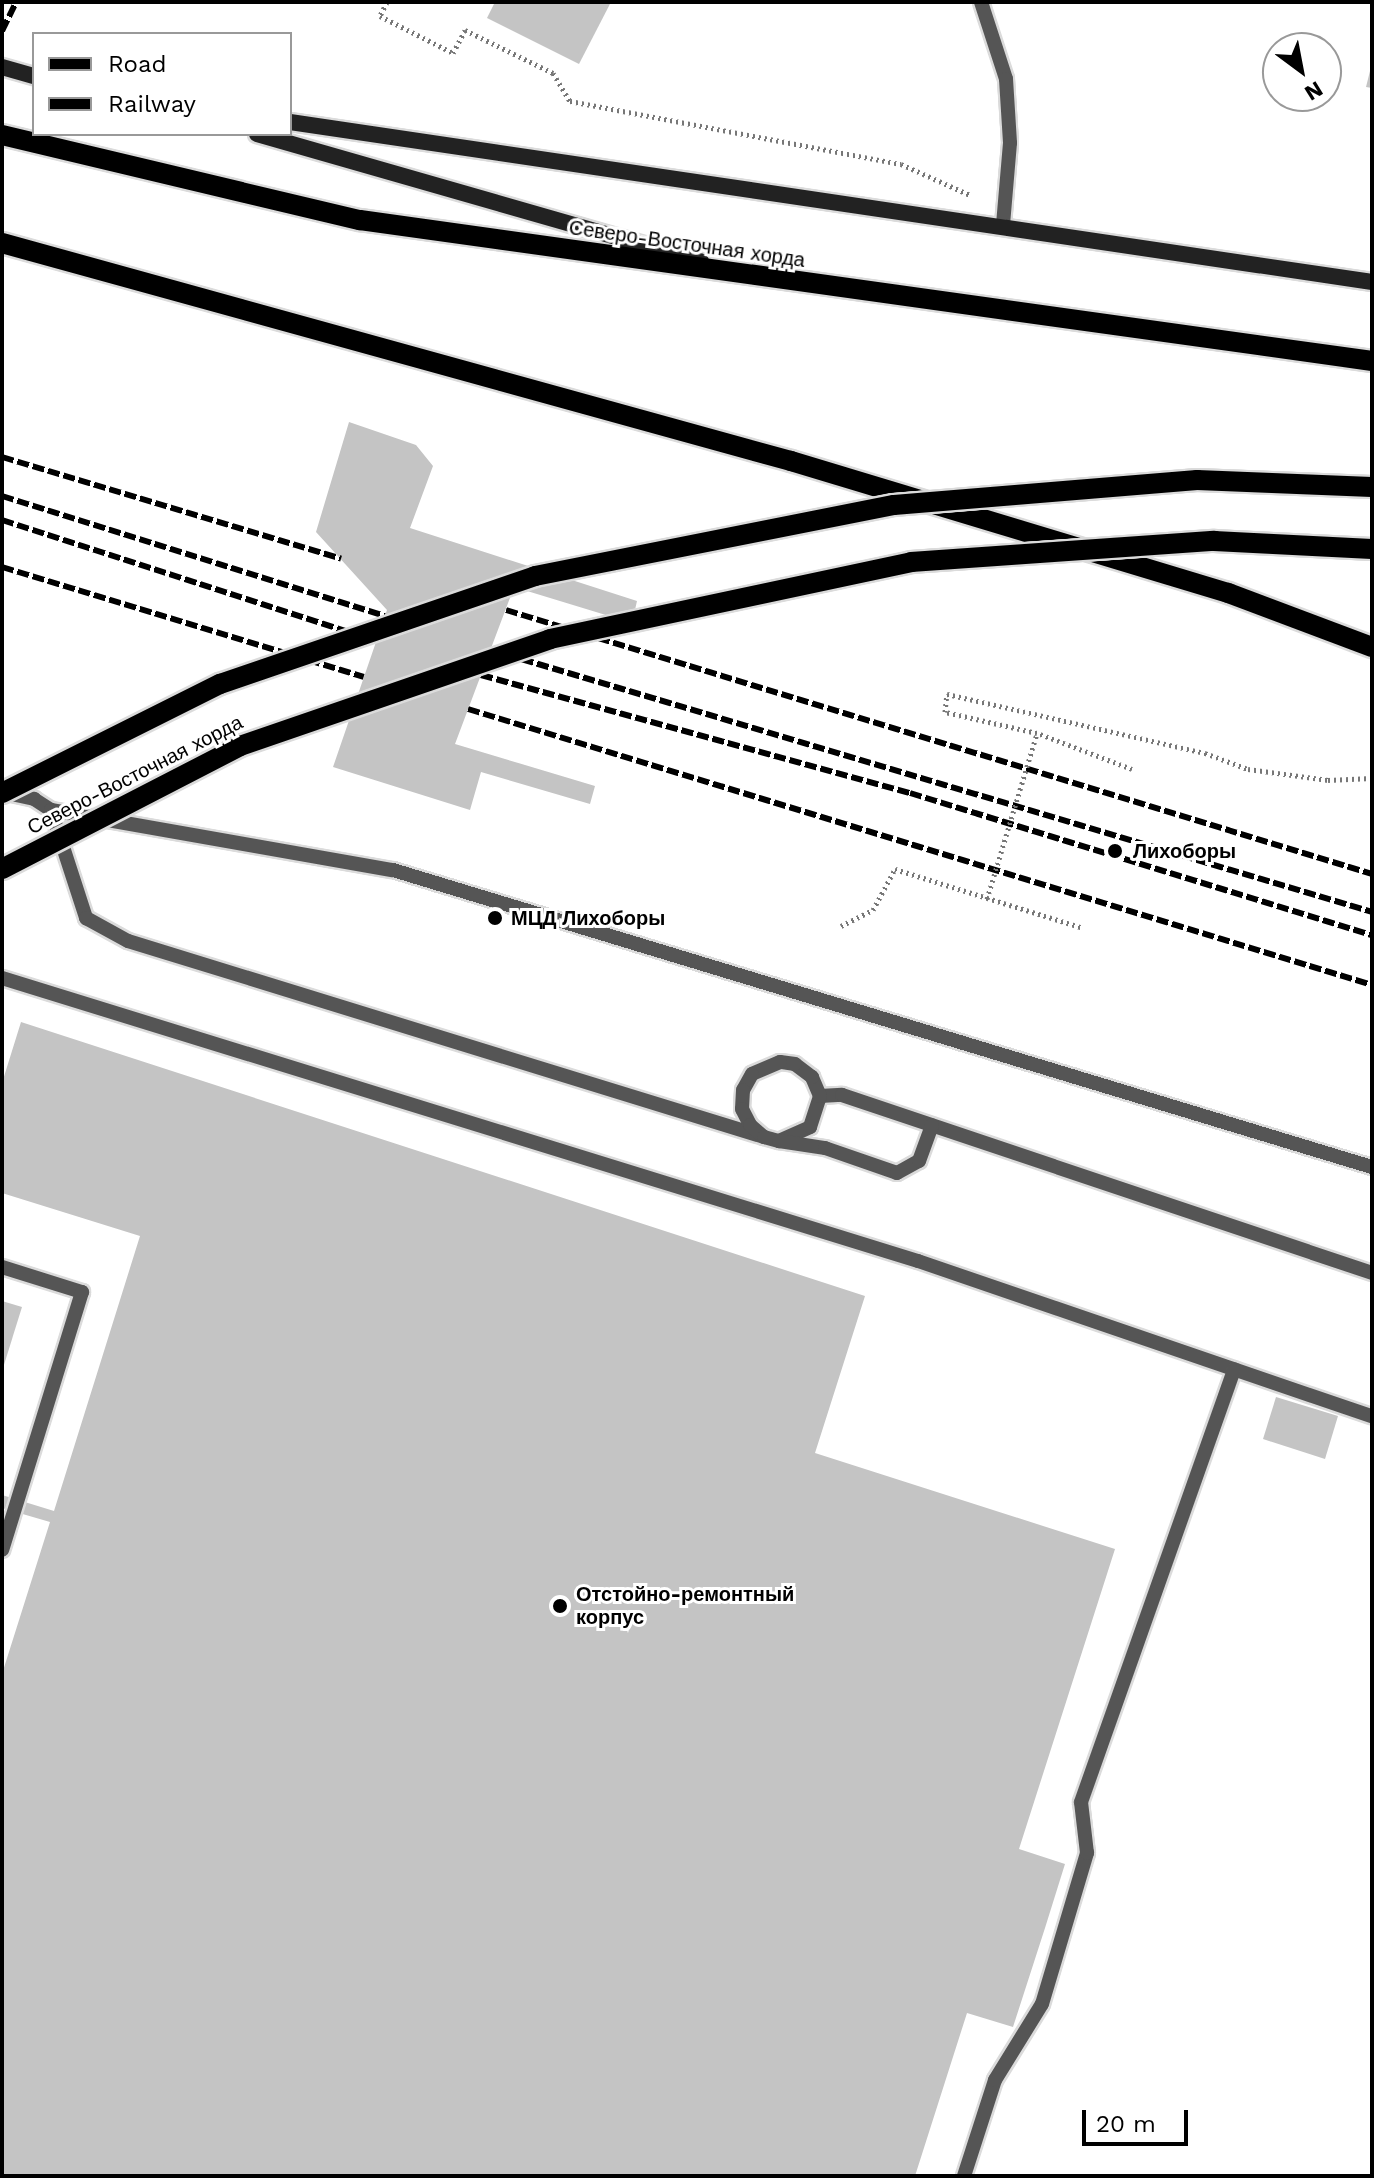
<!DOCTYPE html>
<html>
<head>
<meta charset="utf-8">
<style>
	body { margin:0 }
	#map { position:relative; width:1374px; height:2178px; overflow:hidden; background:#fff; font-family:"Work Sans",sans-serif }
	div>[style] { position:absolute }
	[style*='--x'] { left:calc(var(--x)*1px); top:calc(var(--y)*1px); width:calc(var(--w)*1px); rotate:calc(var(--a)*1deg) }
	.building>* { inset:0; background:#c4c4c4 }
	.path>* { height:5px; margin-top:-2.5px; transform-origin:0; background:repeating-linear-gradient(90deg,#777 0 2px,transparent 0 6px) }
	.roads { filter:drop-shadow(2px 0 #dbdbdb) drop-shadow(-2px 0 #dbdbdb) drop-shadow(0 2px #dbdbdb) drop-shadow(0 -2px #dbdbdb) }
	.lane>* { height:14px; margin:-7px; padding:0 7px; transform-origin:7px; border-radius:7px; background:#555 }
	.secondary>* { height:16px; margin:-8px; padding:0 8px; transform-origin:8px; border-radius:8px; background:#222 }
	.primary>* { height:20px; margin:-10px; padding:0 10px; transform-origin:10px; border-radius:10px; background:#000 }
	.rail>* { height:6px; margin-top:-3px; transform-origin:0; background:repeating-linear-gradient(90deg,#000 0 12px,transparent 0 16px) }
	.path-bridge>* { height:5px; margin-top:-2.5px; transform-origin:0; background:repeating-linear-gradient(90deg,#777 0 2px,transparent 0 6px) }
	.bridges { filter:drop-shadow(2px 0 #dbdbdb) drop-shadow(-2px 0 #dbdbdb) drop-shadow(0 2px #dbdbdb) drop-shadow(0 -2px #dbdbdb) }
	.primary-bridge>* { height:20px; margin:-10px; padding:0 10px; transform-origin:10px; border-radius:10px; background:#000 }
	.dots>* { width:22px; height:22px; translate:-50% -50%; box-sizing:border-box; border:4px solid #fff; border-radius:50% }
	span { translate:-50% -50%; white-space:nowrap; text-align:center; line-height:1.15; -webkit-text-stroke:6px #fff; paint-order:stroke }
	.street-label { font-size:20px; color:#000 }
	.poi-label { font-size:20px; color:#000; font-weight:700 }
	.left { translate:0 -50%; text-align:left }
	.frame { position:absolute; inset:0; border:4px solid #000; pointer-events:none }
	.legend { position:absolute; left:32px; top:32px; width:260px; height:104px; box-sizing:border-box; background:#fff; border:2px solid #999; margin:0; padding:10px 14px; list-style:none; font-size:24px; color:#000 }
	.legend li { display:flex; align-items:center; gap:16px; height:40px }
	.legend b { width:40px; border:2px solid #999 }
	.north { position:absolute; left:1262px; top:32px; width:80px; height:80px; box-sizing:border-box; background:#fff; border:2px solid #999; border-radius:50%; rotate:148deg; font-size:22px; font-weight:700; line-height:32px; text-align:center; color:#000 }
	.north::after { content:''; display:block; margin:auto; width:28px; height:36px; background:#000; clip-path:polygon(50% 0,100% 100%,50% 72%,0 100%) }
	.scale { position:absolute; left:1082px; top:2110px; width:106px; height:36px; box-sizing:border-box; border:4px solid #000; border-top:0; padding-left:10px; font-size:24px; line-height:28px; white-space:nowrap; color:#000; -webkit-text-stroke:6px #fff; paint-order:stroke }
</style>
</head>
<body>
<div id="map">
	<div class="building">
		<div style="clip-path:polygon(495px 2px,611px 2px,579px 64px,487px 18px)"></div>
		<div style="clip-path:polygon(1372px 63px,1372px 88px,1366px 87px)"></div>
		<div style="clip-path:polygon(349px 422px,416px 445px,433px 466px,410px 528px,637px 601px,632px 623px,514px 587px,455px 744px,595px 786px,590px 804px,481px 772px,470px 810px,333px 767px,387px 610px,316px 532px)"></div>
		<div style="clip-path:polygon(21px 1022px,865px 1296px,815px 1453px,1115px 1549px,1019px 1849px,1065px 1864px,1045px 1928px,1013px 2027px,967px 2013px,915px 2176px,2px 2176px,2px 1674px,50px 1522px,2px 1508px,2px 1495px,54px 1511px,140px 1236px,2px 1193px,2px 1083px)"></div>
		<div style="clip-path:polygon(2px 1301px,22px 1307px,3px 1368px,2px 1368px)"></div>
		<div style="clip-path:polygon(1276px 1397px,1338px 1416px,1325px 1459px,1263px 1439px)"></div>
	</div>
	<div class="path">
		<div style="--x:387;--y:2;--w:16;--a:117"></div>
		<div style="--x:380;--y:16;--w:82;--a:26.9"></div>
		<div style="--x:453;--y:53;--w:26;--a:-62"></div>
		<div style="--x:465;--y:30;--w:98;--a:26"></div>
		<div style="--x:553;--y:73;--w:33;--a:59"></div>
		<div style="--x:570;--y:101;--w:337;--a:10.8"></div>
		<div style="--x:901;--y:164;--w:76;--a:24.2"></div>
		<div style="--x:1132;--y:769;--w:102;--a:-159.2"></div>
		<div style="--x:1037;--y:733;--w:94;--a:-167.1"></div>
		<div style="--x:945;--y:712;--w:18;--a:-84"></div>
		<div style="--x:947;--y:694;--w:265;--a:12.9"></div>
		<div style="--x:1205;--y:753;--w:46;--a:20.4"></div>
		<div style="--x:1248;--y:769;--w:81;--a:7.8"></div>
		<div style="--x:1328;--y:780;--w:44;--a:-2.6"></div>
		<div style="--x:841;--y:926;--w:36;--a:-27"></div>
		<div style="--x:873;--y:910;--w:47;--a:-61.8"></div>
		<div style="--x:895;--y:869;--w:197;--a:17.4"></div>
	</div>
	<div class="roads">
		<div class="lane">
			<div style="--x:981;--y:2;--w:81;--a:72"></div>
			<div style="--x:1006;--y:79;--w:64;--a:86.4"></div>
			<div style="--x:1010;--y:143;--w:81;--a:94.9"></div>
			<div style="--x:2;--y:792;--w:33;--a:12"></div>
			<div style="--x:34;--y:799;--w:20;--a:33"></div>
			<div style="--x:51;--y:810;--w:347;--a:10"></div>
			<div style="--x:393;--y:870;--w:1023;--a:16.88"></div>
			<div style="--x:51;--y:810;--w:114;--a:72"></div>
			<div style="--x:86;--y:918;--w:48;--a:28.7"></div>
			<div style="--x:128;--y:941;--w:666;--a:17.13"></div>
			<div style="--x:2;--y:978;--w:959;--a:17.17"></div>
			<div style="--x:918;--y:1261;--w:480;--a:18.9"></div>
			<div style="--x:820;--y:1096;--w:22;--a:-3"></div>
			<div style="--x:842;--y:1095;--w:559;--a:18.56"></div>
			<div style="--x:779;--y:1141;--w:34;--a:-24"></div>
			<div style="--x:810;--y:1127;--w:33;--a:-72"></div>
			<div style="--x:820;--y:1096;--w:21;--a:-113"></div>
			<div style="--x:812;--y:1077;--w:21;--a:-143"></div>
			<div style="--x:795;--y:1064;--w:15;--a:-172"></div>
			<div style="--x:780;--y:1062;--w:30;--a:157"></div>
			<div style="--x:752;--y:1074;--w:18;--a:119"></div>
			<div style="--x:743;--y:1090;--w:19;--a:93"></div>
			<div style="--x:742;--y:1109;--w:18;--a:63"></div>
			<div style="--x:750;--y:1125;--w:18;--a:41"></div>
			<div style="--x:764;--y:1137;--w:16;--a:15"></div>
			<div style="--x:779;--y:1141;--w:47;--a:8.7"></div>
			<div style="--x:825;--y:1148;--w:76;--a:19.1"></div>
			<div style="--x:897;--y:1173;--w:25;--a:-29"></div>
			<div style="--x:919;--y:1161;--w:38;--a:-70"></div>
			<div style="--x:2;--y:1267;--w:84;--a:17.4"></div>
			<div style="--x:82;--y:1292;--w:270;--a:107.2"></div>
			<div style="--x:964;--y:2176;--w:101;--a:-72.1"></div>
			<div style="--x:995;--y:2080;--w:89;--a:-58.3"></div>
			<div style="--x:1042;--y:2004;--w:158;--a:-73.4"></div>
			<div style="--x:1087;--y:1853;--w:51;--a:-96.7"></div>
			<div style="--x:1081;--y:1802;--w:459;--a:-70.5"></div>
		</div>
		<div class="secondary">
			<div style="--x:2;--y:67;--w:33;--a:16"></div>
			<div style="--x:290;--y:122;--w:1094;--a:8.41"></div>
			<div style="--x:257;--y:134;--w:462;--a:16"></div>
		</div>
		<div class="primary">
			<div style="--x:2;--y:135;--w:368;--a:13.4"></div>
			<div style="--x:360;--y:220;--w:1022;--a:7.93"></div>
			<div style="--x:2;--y:243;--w:819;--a:15.45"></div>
			<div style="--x:791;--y:461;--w:457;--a:16.8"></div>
			<div style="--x:1228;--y:593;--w:154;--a:20.6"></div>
		</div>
	</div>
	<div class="rail">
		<div style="--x:2;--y:31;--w:32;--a:-64"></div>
		<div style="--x:2;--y:457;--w:354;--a:16.7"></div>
		<div style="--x:2;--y:496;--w:401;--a:17.4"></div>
		<div style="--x:2;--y:520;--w:393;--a:17.9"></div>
		<div style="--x:2;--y:567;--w:378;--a:16.9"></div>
		<div style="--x:506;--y:610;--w:905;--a:16.95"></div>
		<div style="--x:491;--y:650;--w:919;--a:16.56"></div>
		<div style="--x:481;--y:675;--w:445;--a:15.4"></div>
		<div style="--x:910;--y:793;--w:483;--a:17.1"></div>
		<div style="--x:468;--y:709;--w:945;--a:16.98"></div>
	</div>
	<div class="path-bridge">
		<div style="--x:987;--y:899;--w:173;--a:-73.2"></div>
	</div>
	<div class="bridges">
		<div class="primary-bridge">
			<div style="--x:2;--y:793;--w:244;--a:-26.6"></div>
			<div style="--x:220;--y:684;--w:333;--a:-18.9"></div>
			<div style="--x:535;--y:576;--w:366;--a:-11.2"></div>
			<div style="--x:894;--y:505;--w:304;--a:-4.7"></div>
			<div style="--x:1197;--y:480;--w:175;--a:2.3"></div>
			<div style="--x:2;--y:869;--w:268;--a:-27.3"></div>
			<div style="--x:240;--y:746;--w:328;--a:-19"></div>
			<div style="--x:550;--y:639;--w:369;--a:-12"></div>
			<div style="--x:911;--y:562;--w:304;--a:-4"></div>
			<div style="--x:1214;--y:541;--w:158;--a:2.9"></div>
		</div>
	</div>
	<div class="dots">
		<div style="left:1115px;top:851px;background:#000"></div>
		<div style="left:495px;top:918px;background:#000"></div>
		<div style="left:560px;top:1606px;background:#000"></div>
	</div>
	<div class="street-label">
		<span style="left:687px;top:244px;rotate:8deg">Северо-Восточная хорда</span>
		<span style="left:135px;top:775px;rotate:-27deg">Северо-Восточная хорда</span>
	</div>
	<div class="poi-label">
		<span class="left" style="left:1133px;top:851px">Лихоборы</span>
		<span class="left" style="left:511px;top:918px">МЦД Лихоборы</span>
		<span class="left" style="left:576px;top:1606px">Отстойно-ремонтный<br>корпус</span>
	</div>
	<div class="frame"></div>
	<ul class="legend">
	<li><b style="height:10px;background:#000"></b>Road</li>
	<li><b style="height:10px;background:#000"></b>Railway</li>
	</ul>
	<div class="north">N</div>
	<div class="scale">20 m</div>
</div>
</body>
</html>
